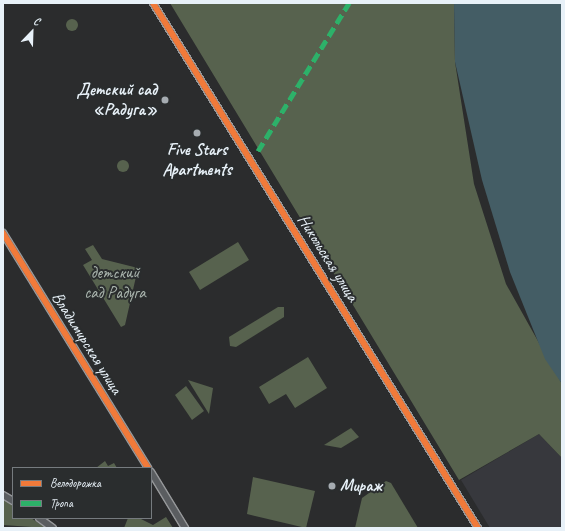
<!DOCTYPE html>
<html>
<head>
<meta charset="utf-8">
<style>
	body { margin:0 }
	#map { position:relative; width:565px; height:531px; overflow:hidden; background:#2b2c2d; font-family:Caveat,sans-serif }
	div>[style] { position:absolute }
	[style*='--x'] { left:calc(var(--x)*1px); top:calc(var(--y)*1px); width:calc(var(--w)*1px); rotate:calc(var(--a)*1deg) }
	.built>* { inset:0; background:#37383d }
	.green>* { inset:0; background:#57624e }
	.round { border-radius:50% }
	.water>* { inset:0; background:#445d65 }
	.roads { filter:drop-shadow(1px 0 #96989a) drop-shadow(-1px 0 #96989a) drop-shadow(0 1px #96989a) drop-shadow(0 -1px #96989a) }
	.minor>* { height:6px; margin:-3px; padding:0 3px; transform-origin:3px; border-radius:3px; background:#5a5d60 }
	.quiet>* { height:5px; margin-top:-2.5px; transform-origin:0; background:repeating-linear-gradient(90deg,#2db169 0 10px,transparent 0 15px) }
	.cycleway>* { height:6px; margin:-3px; padding:0 3px; transform-origin:3px; border-radius:3px; background:#f17a3a }
	.dots>* { width:11px; height:11px; translate:-50% -50%; box-sizing:border-box; border:2px solid #2a2d2e; border-radius:50% }
	span { translate:-50% -50%; white-space:nowrap; text-align:center; line-height:1.15; -webkit-text-stroke:4px #2a2d2e; paint-order:stroke }
	.poi-label { font-size:17px; color:#e8f1f8; font-weight:700 }
	.right { translate:-100% -50%; text-align:right }
	.left { translate:0 -50%; text-align:left }
	.street-label { font-size:17px; color:#e8f1f8 }
	.park-label { font-size:17px; color:#aab5ae }
	.frame { position:absolute; inset:0; border:4px solid #e8f1f8; pointer-events:none }
	.legend { position:absolute; left:12px; top:467px; width:140px; height:52px; box-sizing:border-box; background:#2a2d2e; border:1px solid #767b7f; margin:0; padding:5px 7px; list-style:none; font-size:12px; color:#e8f1f8 }
	.legend li { display:flex; align-items:center; gap:8px; height:20px }
	.legend b { width:20px; border:1px solid #767b7f }
	.north { position:absolute; left:12px; top:12px; width:40px; height:40px; -webkit-text-stroke:3px #2a2d2e; paint-order:stroke; rotate:23deg; font-size:11px; font-weight:700; line-height:16px; text-align:center; color:#e8f1f8 }
	.north::after { content:''; display:block; margin:auto; width:14px; height:18px; background:#e8f1f8; clip-path:polygon(50% 0,100% 100%,50% 72%,0 100%) }
</style>
</head>
<body>
<div id="map">
	<div class="built">
		<div style="clip-path:polygon(539px 434px,562px 458px,562px 528px,490px 528px,461px 480px)"></div>
	</div>
	<div class="green">
		<div style="clip-path:polygon(170px 3px,454px 3px,455px 62px,474px 184px,506px 284px,562px 384px,562px 458px,539px 434px,459px 480px)"></div>
		<div class="round" style="left:66px;top:19px;width:12px;height:12px"></div>
		<div class="round" style="left:117px;top:160px;width:12px;height:12px"></div>
		<div style="clip-path:polygon(238px 242px,249px 260px,200px 290px,189px 272px)"></div>
		<div style="clip-path:polygon(93px 245px,102px 259px,138px 268px,125px 325px,121px 327px,83px 265px,92px 260px,85px 249px)"></div>
		<div style="clip-path:polygon(278px 307px,284px 307px,284px 317px,236px 347px,230px 346px,229px 337px)"></div>
		<div style="clip-path:polygon(308px 357px,327px 388px,295px 408px,286px 394px,269px 404px,259px 387px)"></div>
		<div style="clip-path:polygon(188px 380px,213px 388px,209px 414px)"></div>
		<div style="clip-path:polygon(186px 386px,204px 411px,192px 420px,175px 395px)"></div>
		<div style="clip-path:polygon(351px 428px,359px 437px,341px 448px,324px 445px)"></div>
		<div style="clip-path:polygon(105px 461px,108px 466px,114px 463px,117px 468px,96px 468px)"></div>
		<div style="clip-path:polygon(253px 477px,315px 491px,306px 528px,247px 514px)"></div>
		<div style="clip-path:polygon(386px 481px,391px 483px,418px 528px,355px 528px,362px 498px)"></div>
		<div style="clip-path:polygon(3px 499px,13px 506px,13px 518px,31px 518px,46px 528px,3px 525px)"></div>
		<div style="clip-path:polygon(166px 517px,173px 528px,124px 528px,128px 518px,139px 518px,153px 525px)"></div>
	</div>
	<div class="water">
		<div style="clip-path:polygon(454px 3px,562px 3px,562px 384px,545px 359px,510px 272px,482px 180px,455px 62px)"></div>
	</div>
	<div class="roads">
		<div class="minor">
			<div style="--x:153;--y:3;--w:617;--a:58.24"></div>
			<div style="--x:3;--y:233;--w:276;--a:58.3"></div>
			<div style="--x:151;--y:472;--w:66;--a:58.7"></div>
			<div style="--x:3;--y:495;--w:12;--a:31"></div>
			<div style="--x:39;--y:518;--w:17;--a:36"></div>
		</div>
	</div>
	<div class="quiet">
		<div style="--x:258;--y:151;--w:174;--a:-58.4"></div>
	</div>
	<div class="cycleway">
		<div style="--x:153;--y:3;--w:617;--a:58.24"></div>
		<div style="--x:3;--y:233;--w:276;--a:58.3"></div>
	</div>
	<div class="dots">
		<div style="left:165px;top:100px;background:#a6acb1"></div>
		<div style="left:197px;top:133px;background:#a6acb1"></div>
		<div style="left:332px;top:486px;background:#a6acb1"></div>
	</div>
	<div class="poi-label">
		<span class="right" style="left:157px;top:100px">Детский сад<br>«Радуга»</span>
		<span style="left:197px;top:160px">Five Stars<br>Apartments</span>
		<span class="left" style="left:340px;top:486px">Мираж</span>
	</div>
	<div class="street-label">
		<span style="left:328px;top:258px;rotate:58deg">Никольская улица</span>
		<span style="left:87px;top:343px;rotate:58deg">Владимирская улица</span>
	</div>
	<div class="park-label">
		<span style="left:115px;top:283px">детский<br>сад Радуга</span>
	</div>
	<div class="frame"></div>
	<ul class="legend">
	<li><b style="height:5px;background:#f17a3a"></b>Велодорожка</li>
	<li><b style="height:5px;background:#2db169"></b>Тропа</li>
	</ul>
	<div class="north">С</div>
</div>
</body>
</html>
